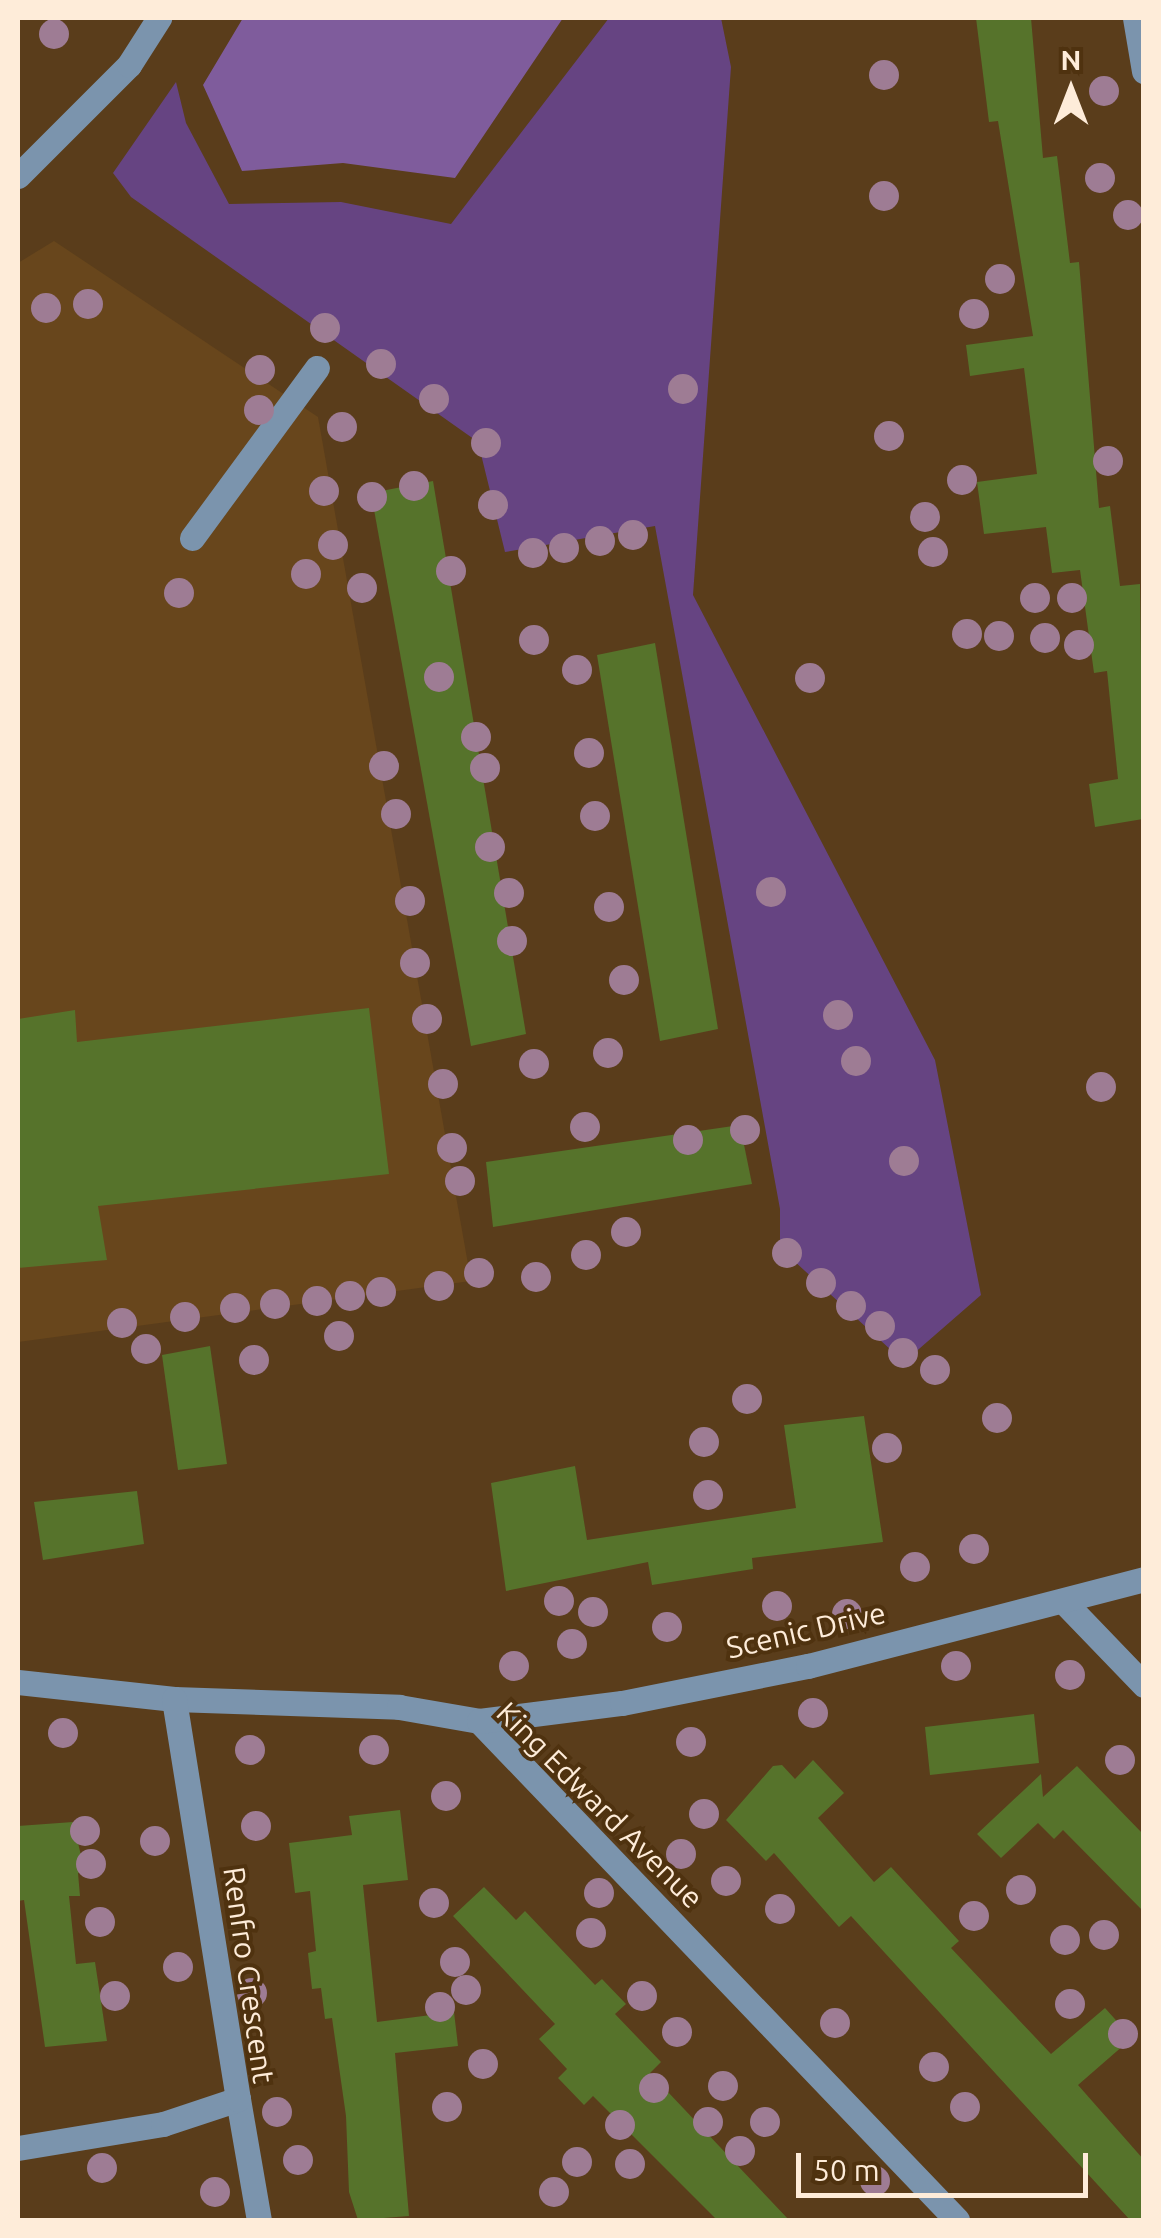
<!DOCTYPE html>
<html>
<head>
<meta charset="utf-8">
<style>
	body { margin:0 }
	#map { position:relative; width:1161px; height:2238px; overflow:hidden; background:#5a3d1b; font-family:Ubuntu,sans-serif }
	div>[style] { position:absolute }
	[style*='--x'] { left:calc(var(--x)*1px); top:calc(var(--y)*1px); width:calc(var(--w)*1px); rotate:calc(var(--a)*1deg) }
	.built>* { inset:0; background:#68461c }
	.green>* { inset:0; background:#664482 }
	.forest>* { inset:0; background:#7f5c9c }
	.building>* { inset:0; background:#56732b }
	.minor>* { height:25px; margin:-12.5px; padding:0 12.5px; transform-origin:12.5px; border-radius:12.5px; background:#7b94ad }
	.trees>* { width:30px; height:30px; margin:-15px; border-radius:50%; background:#9e7c94 }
	span { translate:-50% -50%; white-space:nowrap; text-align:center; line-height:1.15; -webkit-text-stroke:8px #4f320f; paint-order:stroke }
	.street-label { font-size:30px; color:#feecd9 }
	.frame { position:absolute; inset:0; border:20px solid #feecd9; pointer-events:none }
	.north { position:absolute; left:1021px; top:40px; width:100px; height:100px; -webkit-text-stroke:8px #4f320f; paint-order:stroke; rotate:0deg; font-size:28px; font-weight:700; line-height:40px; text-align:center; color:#feecd9 }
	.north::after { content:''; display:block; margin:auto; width:35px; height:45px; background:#feecd9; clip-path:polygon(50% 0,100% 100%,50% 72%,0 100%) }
	.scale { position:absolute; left:796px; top:2153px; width:292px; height:45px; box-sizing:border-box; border:5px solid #feecd9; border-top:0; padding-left:12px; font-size:30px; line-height:35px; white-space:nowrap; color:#feecd9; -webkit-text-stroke:8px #4f320f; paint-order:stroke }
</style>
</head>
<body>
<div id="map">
	<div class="built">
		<div style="clip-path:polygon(54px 241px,318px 417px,471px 1281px,18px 1342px,18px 263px)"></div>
	</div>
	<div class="green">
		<div style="clip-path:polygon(609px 18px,721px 18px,731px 67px,693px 595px,935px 1060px,981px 1295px,904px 1362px,780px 1248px,780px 1209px,655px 526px,505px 552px,478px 442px,131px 197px,113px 173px,176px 82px,186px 123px,229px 204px,341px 202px,451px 224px)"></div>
	</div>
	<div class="forest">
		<div style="clip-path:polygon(243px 18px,563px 18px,455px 178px,343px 163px,242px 171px,203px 85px)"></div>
	</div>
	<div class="building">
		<div style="clip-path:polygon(976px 18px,1031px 18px,1043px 158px,1057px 156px,1070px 263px,1079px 262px,1099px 508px,1110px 506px,1120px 586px,1140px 584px,1143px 819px,1095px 827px,1089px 784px,1118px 779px,1107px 671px,1094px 673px,1080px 570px,1052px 573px,1046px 527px,984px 534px,977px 482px,1037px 474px,1024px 368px,970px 376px,966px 345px,1033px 336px,998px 121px,989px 122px)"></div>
		<div style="clip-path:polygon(433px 481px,526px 1034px,471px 1046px,371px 493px)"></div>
		<div style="clip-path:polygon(655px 643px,718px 1029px,660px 1041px,597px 655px)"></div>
		<div style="clip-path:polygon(369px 1008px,389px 1174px,98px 1206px,107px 1260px,18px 1268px,18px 1019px,75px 1010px,77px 1042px)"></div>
		<div style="clip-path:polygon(740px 1125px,752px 1184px,493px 1227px,486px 1162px)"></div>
		<div style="clip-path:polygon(210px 1346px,227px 1464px,178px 1470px,162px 1355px)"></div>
		<div style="clip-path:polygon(864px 1416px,883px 1542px,752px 1558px,753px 1569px,652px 1585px,648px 1562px,506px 1591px,491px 1483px,575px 1466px,587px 1540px,796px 1508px,784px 1425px)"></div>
		<div style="clip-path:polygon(137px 1491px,144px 1544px,43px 1560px,34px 1502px)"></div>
		<div style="clip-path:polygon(1034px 1714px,1039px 1763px,930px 1775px,925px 1727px)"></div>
		<div style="clip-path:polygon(813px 1760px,844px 1793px,818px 1818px,874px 1882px,891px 1867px,959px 1941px,951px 1948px,1051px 2054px,1105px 2008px,1132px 2038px,1078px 2085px,1144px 2160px,1144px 2220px,1130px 2220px,851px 1916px,839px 1927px,774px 1853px,766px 1861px,726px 1820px,773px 1766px,782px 1765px,795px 1779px)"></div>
		<div style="clip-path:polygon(1077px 1766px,1144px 1835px,1144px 1912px,1063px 1830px,1054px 1839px,1038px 1823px,1001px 1858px,977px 1834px,1041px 1774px,1043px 1797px)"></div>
		<div style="clip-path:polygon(400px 1810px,408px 1880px,363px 1885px,377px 2022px,454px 2012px,458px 2046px,395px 2053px,409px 2216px,358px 2220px,349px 2192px,346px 2116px,332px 2018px,325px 2019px,321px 1988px,312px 1989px,308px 1953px,316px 1951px,310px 1891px,295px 1893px,289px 1843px,352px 1835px,349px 1816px)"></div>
		<div style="clip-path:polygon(73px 1822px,85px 1872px,78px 1873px,80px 1896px,69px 1896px,76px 1964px,95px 1962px,107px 2041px,45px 2047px,24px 1900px,18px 1901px,18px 1826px)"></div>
		<div style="clip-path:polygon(484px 1887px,516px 1920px,525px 1911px,595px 1985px,602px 1979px,626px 2004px,615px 2014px,661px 2062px,650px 2073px,789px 2220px,717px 2220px,593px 2096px,584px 2105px,558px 2078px,567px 2069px,539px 2039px,555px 2024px,453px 1916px)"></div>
	</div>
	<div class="minor">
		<div style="--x:1135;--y:18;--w:54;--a:80.4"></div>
		<div style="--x:18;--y:176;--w:157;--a:-45"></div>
		<div style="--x:129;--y:65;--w:56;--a:-57.4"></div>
		<div style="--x:192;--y:538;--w:211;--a:-53.7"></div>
		<div style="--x:1065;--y:1603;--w:114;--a:46.1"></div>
		<div style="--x:18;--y:1682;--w:157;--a:6.2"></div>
		<div style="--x:174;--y:1699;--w:225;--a:2"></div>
		<div style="--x:399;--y:1707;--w:81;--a:9.9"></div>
		<div style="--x:479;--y:1721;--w:691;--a:46.23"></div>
		<div style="--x:479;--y:1721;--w:144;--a:-7.2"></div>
		<div style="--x:622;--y:1703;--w:190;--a:-11.3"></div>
		<div style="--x:808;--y:1666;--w:347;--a:-14.5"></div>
		<div style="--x:238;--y:2099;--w:123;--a:80.2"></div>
		<div style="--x:18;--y:2148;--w:147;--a:-9.4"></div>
		<div style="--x:163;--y:2124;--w:79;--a:-18.4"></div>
		<div style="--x:238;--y:2099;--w:405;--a:-99.1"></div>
	</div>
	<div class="trees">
		<div style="left:54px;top:34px"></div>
		<div style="left:884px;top:75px"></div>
		<div style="left:1104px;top:91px"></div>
		<div style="left:1100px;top:178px"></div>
		<div style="left:884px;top:196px"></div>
		<div style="left:1128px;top:215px"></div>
		<div style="left:1000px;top:279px"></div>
		<div style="left:88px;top:304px"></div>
		<div style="left:46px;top:308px"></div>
		<div style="left:974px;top:314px"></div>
		<div style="left:325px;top:328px"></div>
		<div style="left:381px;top:364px"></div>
		<div style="left:260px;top:370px"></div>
		<div style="left:683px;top:389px"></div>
		<div style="left:434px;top:399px"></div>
		<div style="left:259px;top:410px"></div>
		<div style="left:342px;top:427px"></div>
		<div style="left:889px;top:436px"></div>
		<div style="left:486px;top:443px"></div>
		<div style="left:1108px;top:461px"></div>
		<div style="left:962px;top:480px"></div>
		<div style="left:414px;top:486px"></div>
		<div style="left:324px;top:491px"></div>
		<div style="left:372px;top:497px"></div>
		<div style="left:493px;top:505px"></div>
		<div style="left:925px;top:517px"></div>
		<div style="left:633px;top:535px"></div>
		<div style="left:600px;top:541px"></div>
		<div style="left:333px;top:545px"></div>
		<div style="left:564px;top:548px"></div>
		<div style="left:933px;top:552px"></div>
		<div style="left:533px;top:553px"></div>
		<div style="left:451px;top:571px"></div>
		<div style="left:306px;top:574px"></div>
		<div style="left:362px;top:588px"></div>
		<div style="left:179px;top:593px"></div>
		<div style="left:1035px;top:598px"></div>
		<div style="left:1072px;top:598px"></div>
		<div style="left:967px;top:634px"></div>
		<div style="left:999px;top:636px"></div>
		<div style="left:1045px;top:638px"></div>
		<div style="left:534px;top:640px"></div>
		<div style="left:1079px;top:645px"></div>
		<div style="left:577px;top:670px"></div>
		<div style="left:439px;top:677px"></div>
		<div style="left:810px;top:678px"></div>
		<div style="left:476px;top:737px"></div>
		<div style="left:589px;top:753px"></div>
		<div style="left:384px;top:766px"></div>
		<div style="left:485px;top:768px"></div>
		<div style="left:396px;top:814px"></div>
		<div style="left:595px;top:816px"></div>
		<div style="left:490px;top:847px"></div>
		<div style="left:771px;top:892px"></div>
		<div style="left:509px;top:893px"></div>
		<div style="left:410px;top:901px"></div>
		<div style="left:609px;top:907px"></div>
		<div style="left:512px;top:941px"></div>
		<div style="left:415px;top:963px"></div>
		<div style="left:624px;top:980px"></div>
		<div style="left:838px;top:1015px"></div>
		<div style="left:427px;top:1019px"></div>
		<div style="left:608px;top:1053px"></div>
		<div style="left:856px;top:1061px"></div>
		<div style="left:534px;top:1064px"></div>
		<div style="left:443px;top:1084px"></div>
		<div style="left:1101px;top:1087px"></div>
		<div style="left:585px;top:1127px"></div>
		<div style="left:745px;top:1130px"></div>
		<div style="left:688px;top:1140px"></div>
		<div style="left:452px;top:1148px"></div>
		<div style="left:904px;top:1161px"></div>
		<div style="left:460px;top:1181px"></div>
		<div style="left:626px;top:1232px"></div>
		<div style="left:787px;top:1253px"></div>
		<div style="left:586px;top:1255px"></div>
		<div style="left:479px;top:1273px"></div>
		<div style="left:536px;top:1277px"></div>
		<div style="left:821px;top:1283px"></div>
		<div style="left:439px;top:1286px"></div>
		<div style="left:381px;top:1292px"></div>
		<div style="left:350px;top:1296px"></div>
		<div style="left:317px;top:1301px"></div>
		<div style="left:275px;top:1304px"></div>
		<div style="left:851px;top:1306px"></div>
		<div style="left:235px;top:1308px"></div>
		<div style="left:185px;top:1317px"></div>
		<div style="left:122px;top:1323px"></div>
		<div style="left:880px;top:1326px"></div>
		<div style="left:339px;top:1336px"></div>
		<div style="left:146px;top:1349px"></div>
		<div style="left:903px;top:1353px"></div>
		<div style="left:254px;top:1360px"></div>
		<div style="left:935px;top:1370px"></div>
		<div style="left:747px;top:1399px"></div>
		<div style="left:997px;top:1418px"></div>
		<div style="left:704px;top:1442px"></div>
		<div style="left:887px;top:1448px"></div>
		<div style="left:708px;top:1495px"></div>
		<div style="left:974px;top:1549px"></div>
		<div style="left:915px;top:1567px"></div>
		<div style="left:559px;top:1601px"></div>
		<div style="left:777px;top:1606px"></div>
		<div style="left:593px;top:1612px"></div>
		<div style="left:847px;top:1614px"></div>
		<div style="left:667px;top:1627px"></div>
		<div style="left:572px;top:1644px"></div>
		<div style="left:514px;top:1666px"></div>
		<div style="left:956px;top:1666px"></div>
		<div style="left:1070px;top:1675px"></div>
		<div style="left:813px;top:1713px"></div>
		<div style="left:63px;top:1733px"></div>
		<div style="left:691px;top:1742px"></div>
		<div style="left:250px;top:1750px"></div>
		<div style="left:374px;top:1750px"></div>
		<div style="left:1120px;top:1760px"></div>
		<div style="left:446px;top:1796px"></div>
		<div style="left:704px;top:1814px"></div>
		<div style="left:256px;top:1826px"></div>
		<div style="left:85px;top:1831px"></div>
		<div style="left:155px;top:1841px"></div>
		<div style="left:681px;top:1854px"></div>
		<div style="left:91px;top:1864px"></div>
		<div style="left:726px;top:1881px"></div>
		<div style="left:1021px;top:1890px"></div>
		<div style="left:599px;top:1893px"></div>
		<div style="left:434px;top:1903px"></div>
		<div style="left:780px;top:1909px"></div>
		<div style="left:974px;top:1916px"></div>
		<div style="left:100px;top:1922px"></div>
		<div style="left:591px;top:1933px"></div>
		<div style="left:1104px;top:1935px"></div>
		<div style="left:1065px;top:1940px"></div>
		<div style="left:455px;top:1962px"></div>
		<div style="left:178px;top:1967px"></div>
		<div style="left:466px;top:1990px"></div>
		<div style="left:252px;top:1993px"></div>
		<div style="left:115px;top:1996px"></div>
		<div style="left:642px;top:1996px"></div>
		<div style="left:1070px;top:2004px"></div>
		<div style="left:440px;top:2007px"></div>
		<div style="left:835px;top:2023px"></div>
		<div style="left:677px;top:2032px"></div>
		<div style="left:1123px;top:2034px"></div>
		<div style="left:483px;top:2064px"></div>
		<div style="left:934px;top:2067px"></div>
		<div style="left:723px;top:2086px"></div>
		<div style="left:654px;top:2088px"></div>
		<div style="left:447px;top:2107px"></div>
		<div style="left:965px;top:2107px"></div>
		<div style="left:277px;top:2112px"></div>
		<div style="left:708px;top:2122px"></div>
		<div style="left:765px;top:2122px"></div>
		<div style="left:620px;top:2125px"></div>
		<div style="left:740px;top:2151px"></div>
		<div style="left:298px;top:2160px"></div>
		<div style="left:577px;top:2162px"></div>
		<div style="left:630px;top:2164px"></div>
		<div style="left:102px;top:2168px"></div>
		<div style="left:875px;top:2181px"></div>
		<div style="left:215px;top:2192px"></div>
		<div style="left:554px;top:2192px"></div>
	</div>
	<div class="street-label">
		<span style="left:806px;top:1630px;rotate:-13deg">Scenic Drive</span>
		<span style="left:600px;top:1805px;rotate:45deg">King Edward Avenue</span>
		<span style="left:249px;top:1975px;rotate:82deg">Renfro Crescent</span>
	</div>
	<div class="frame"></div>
	<div class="north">N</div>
	<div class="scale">50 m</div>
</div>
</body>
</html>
